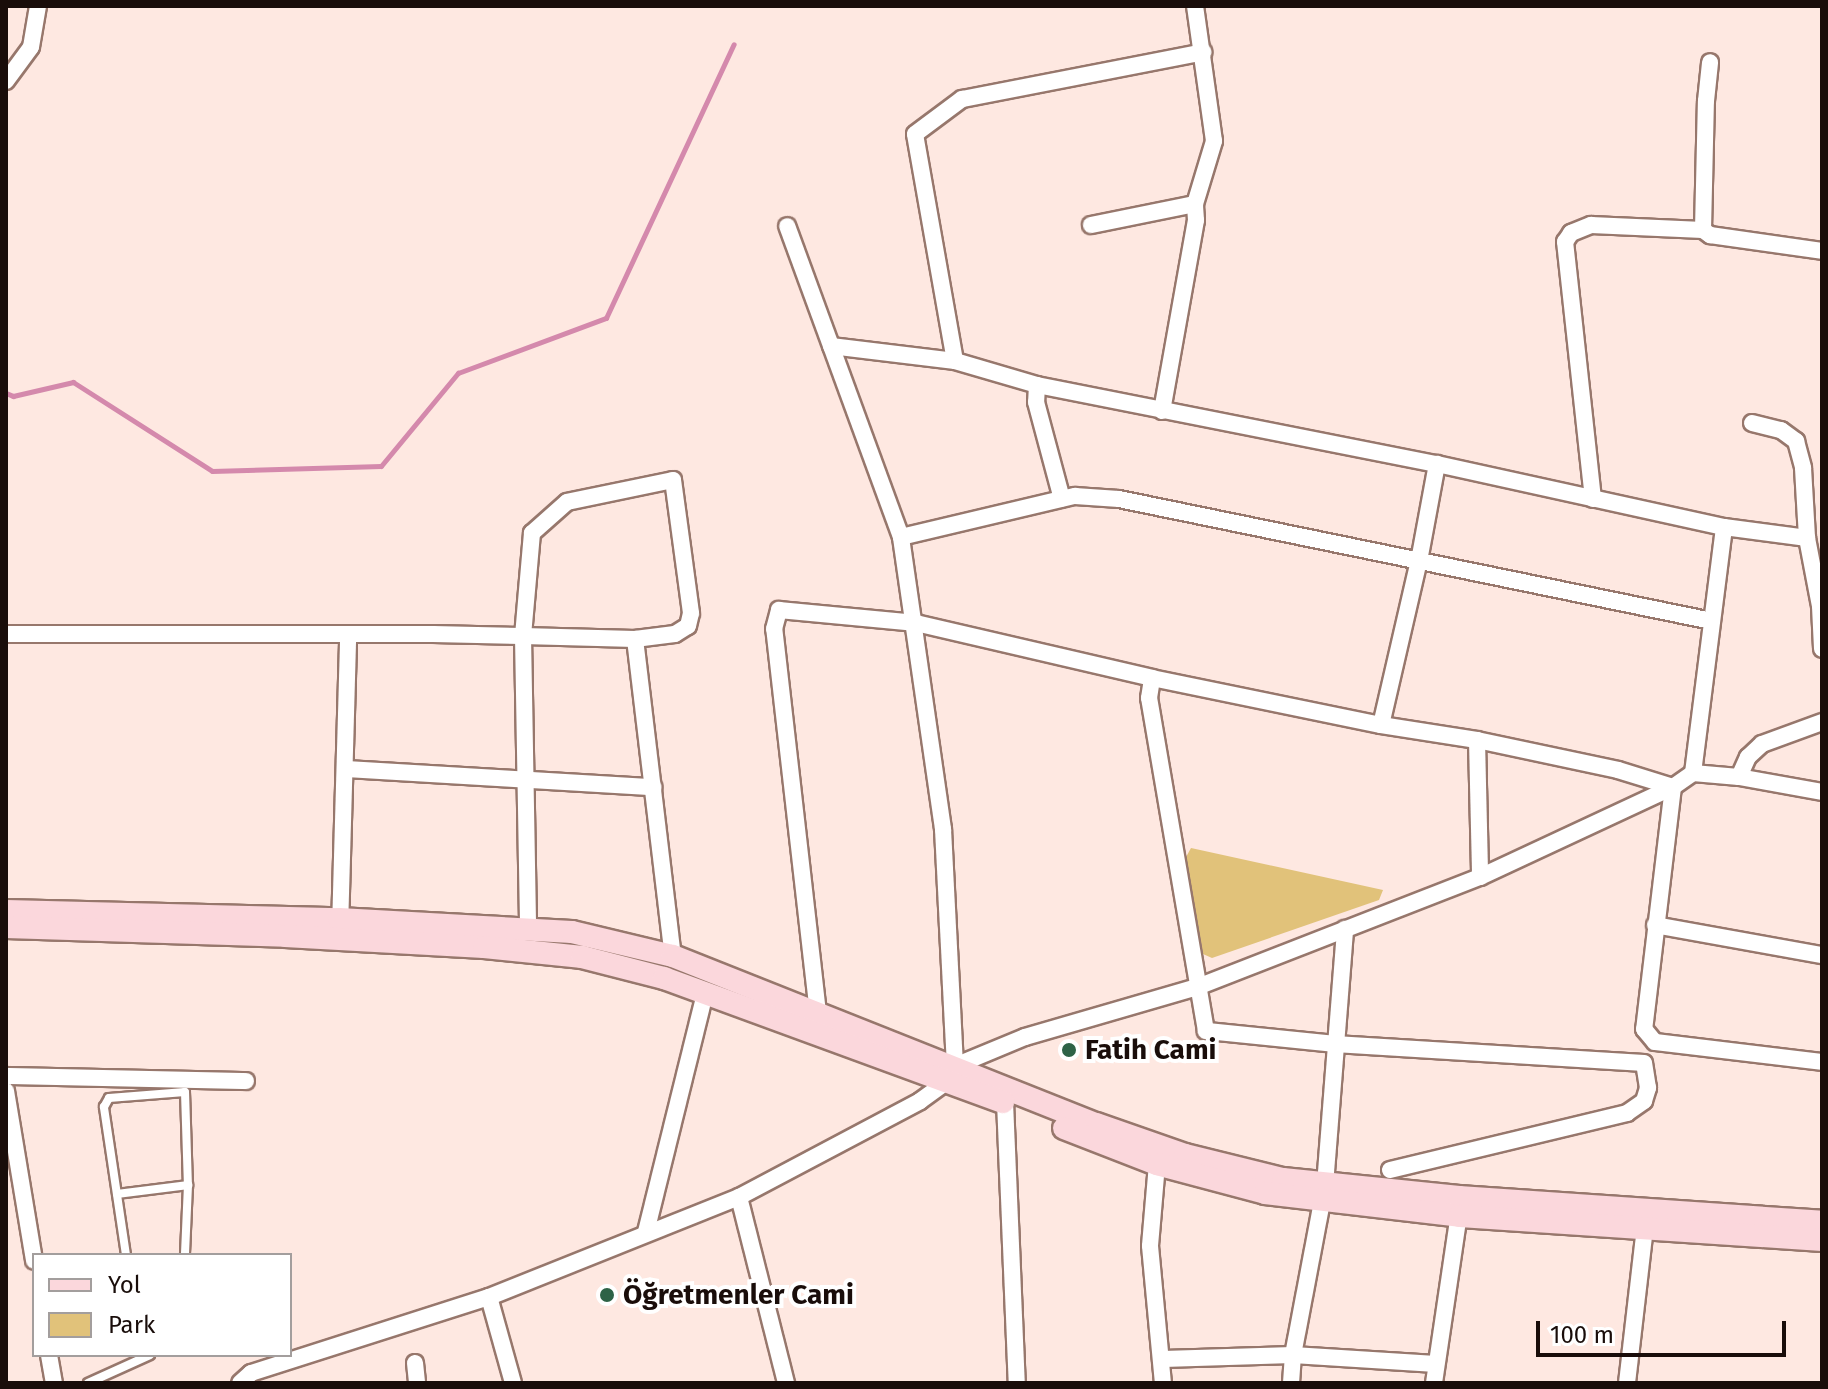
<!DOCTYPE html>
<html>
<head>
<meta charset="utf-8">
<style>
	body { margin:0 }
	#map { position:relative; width:1828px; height:1389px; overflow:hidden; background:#fee8e1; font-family:"Fira Sans",sans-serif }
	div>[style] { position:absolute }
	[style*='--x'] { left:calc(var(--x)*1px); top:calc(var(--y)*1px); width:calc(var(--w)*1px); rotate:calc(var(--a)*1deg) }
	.green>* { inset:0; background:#e1c27a }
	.stream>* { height:5px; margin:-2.5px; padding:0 2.5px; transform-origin:2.5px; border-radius:2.5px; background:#d489ac }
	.roads { filter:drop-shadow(2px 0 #97776c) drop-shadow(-2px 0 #97776c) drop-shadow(0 2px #97776c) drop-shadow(0 -2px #97776c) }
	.service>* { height:8px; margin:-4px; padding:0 4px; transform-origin:4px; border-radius:4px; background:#fff }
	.minor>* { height:16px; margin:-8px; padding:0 8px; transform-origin:8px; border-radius:8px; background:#fff }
	.secondary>* { height:22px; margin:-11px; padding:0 11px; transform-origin:11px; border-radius:11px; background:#fbd7dc }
	.dots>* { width:22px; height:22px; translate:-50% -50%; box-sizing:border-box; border:4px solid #fff; border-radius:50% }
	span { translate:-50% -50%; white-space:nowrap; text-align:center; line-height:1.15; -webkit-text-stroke:8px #fff; paint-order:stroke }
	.poi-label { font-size:28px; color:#190d0a; font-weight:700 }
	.left { translate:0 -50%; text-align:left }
	.frame { position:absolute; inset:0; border:8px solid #190d0a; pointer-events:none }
	.legend { position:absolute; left:32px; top:1253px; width:260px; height:104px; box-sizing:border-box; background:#fff; border:2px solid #a39e9d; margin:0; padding:10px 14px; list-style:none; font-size:24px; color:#190d0a }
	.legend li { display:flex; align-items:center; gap:16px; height:40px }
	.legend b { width:40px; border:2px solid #a39e9d }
	.scale { position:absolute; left:1536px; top:1321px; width:250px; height:36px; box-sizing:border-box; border:4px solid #190d0a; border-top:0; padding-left:10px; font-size:24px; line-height:28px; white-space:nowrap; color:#190d0a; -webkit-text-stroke:6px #fff; paint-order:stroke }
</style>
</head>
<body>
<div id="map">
	<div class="green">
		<div style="clip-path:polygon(1191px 848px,1383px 890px,1379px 900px,1212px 958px,1203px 954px,1186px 857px)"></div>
	</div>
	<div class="stream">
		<div style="--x:6;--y:393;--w:8;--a:23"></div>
		<div style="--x:13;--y:396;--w:62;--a:-13.1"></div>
		<div style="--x:73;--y:382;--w:165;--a:32.6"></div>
		<div style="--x:212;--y:471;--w:169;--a:-1.7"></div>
		<div style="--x:381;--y:466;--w:121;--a:-50.4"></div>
		<div style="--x:458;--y:373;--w:158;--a:-20.4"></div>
		<div style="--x:606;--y:318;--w:302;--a:-65"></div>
	</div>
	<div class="roads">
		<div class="service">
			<div style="--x:117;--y:1194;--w:72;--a:-7.2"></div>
			<div style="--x:126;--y:1255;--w:150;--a:-98.5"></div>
			<div style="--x:104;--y:1107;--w:10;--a:-61"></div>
			<div style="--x:109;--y:1098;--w:76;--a:-4.5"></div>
			<div style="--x:185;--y:1092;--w:93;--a:88.2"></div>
			<div style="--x:188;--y:1185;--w:70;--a:92.5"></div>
			<div style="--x:88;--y:1383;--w:68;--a:-24.3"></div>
		</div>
		<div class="minor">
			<div style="--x:6;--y:81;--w:42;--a:-53.7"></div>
			<div style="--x:31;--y:47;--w:42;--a:-80.3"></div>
			<div style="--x:1091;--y:225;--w:106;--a:-11.4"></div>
			<div style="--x:1703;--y:230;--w:129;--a:-88.7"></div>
			<div style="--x:1706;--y:101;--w:39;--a:-84"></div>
			<div style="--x:831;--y:346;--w:125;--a:6.9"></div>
			<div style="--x:955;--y:361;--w:85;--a:16.3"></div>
			<div style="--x:1037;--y:385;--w:408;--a:11.2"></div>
			<div style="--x:1437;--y:464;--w:294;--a:12.4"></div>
			<div style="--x:1724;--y:527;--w:84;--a:7.5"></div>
			<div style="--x:955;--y:361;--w:230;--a:-100"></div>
			<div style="--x:915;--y:134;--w:59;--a:-36.7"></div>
			<div style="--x:962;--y:99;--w:246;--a:-11"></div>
			<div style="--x:1037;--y:385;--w:17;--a:93"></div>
			<div style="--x:1036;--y:402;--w:100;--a:75"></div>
			<div style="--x:1162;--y:411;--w:194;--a:-79.9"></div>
			<div style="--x:1196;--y:220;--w:16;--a:-94"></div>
			<div style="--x:1195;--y:204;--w:66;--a:-73.2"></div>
			<div style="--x:1214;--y:141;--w:136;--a:-98"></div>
			<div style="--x:1752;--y:423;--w:30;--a:14"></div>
			<div style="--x:1781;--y:430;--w:19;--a:36"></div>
			<div style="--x:1796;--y:441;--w:28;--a:75"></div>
			<div style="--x:1803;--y:468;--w:70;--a:86.7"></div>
			<div style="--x:1807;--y:538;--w:69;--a:79.2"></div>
			<div style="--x:1820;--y:606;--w:43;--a:87.3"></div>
			<div style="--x:1593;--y:499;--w:259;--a:-96.2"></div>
			<div style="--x:1565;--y:242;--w:11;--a:-56"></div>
			<div style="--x:1571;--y:233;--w:22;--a:-22"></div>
			<div style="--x:1591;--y:225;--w:112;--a:2.6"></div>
			<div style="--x:1703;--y:230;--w:9;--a:36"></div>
			<div style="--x:1710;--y:235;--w:113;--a:8.1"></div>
			<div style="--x:901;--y:537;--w:179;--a:-13.3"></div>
			<div style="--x:1075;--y:496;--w:44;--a:3.9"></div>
			<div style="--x:1119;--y:499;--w:605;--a:11.63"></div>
			<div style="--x:6;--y:634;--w:427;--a:0"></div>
			<div style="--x:433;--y:634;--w:90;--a:1.3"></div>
			<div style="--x:523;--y:636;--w:112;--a:1.5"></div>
			<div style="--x:635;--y:639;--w:40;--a:-7.1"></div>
			<div style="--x:675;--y:634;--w:15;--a:-32"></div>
			<div style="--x:688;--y:626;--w:13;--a:-77"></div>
			<div style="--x:691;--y:613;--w:134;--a:-97.7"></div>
			<div style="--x:673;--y:480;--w:108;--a:168.3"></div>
			<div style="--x:567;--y:502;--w:47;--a:138.5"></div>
			<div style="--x:532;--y:533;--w:103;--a:95"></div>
			<div style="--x:523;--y:636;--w:293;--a:89"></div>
			<div style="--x:635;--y:639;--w:319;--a:83.2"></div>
			<div style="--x:1381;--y:725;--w:168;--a:-77"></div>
			<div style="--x:1419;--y:561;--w:99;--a:-79.5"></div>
			<div style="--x:1477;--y:740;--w:137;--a:88.7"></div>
			<div style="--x:346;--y:769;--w:308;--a:3.4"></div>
			<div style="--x:1693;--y:773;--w:248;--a:-82.8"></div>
			<div style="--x:1739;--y:777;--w:22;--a:-66"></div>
			<div style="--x:1748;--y:757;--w:19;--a:-43"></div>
			<div style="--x:1762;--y:744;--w:64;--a:-20.1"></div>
			<div style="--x:1655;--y:925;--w:170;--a:10.2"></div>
			<div style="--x:340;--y:929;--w:294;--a:-88.4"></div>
			<div style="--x:818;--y:1013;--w:387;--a:-96.5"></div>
			<div style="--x:774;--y:629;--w:20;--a:-75"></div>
			<div style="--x:779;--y:610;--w:138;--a:5.4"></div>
			<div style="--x:916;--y:623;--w:242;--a:13.1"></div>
			<div style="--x:955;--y:1066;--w:76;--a:-22.5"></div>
			<div style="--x:1025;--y:1037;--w:182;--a:-16.2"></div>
			<div style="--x:1200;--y:986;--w:300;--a:-21.3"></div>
			<div style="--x:1480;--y:877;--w:213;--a:-25"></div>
			<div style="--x:1673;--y:787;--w:24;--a:-35"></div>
			<div style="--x:1693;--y:773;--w:46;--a:5"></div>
			<div style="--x:1739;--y:777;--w:84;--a:10.2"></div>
			<div style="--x:6;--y:1076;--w:240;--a:1.2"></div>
			<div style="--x:6;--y:1091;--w:172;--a:80.6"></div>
			<div style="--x:1005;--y:1102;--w:281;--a:87.6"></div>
			<div style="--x:1157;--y:1164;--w:82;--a:94.9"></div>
			<div style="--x:1150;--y:1246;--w:138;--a:84.6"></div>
			<div style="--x:1390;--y:1170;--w:244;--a:-13.5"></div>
			<div style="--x:1627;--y:1113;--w:21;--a:-35"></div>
			<div style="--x:1644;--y:1101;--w:14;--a:-73"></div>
			<div style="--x:1648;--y:1088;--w:25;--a:-99"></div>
			<div style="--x:1644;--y:1063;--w:310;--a:-176.5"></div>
			<div style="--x:1335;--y:1044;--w:130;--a:-174.2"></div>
			<div style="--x:1206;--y:1031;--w:338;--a:-99.7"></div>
			<div style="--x:1149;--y:698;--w:20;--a:-81"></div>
			<div style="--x:1152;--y:678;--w:234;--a:11.6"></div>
			<div style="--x:1381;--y:725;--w:97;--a:8.9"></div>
			<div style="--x:1477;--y:740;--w:144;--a:12"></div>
			<div style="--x:1618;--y:770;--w:58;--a:17.2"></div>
			<div style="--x:1673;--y:787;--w:244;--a:96.8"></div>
			<div style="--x:1644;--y:1029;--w:17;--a:50"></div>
			<div style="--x:1655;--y:1042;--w:168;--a:6.8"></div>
			<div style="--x:739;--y:1197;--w:192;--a:75.8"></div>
			<div style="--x:646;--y:1232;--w:246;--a:-76.1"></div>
			<div style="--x:489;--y:1297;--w:89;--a:74.4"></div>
			<div style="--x:49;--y:1355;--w:28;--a:80"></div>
			<div style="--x:1163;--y:1359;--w:130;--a:-1.8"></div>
			<div style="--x:1293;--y:1355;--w:143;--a:3.6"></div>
			<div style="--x:415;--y:1363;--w:20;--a:84"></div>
			<div style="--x:240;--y:1383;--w:15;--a:-42"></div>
			<div style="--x:251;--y:1373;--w:250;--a:-17.7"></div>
			<div style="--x:489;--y:1297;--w:269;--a:-21.8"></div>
			<div style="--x:739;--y:1197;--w:205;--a:-27.9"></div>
			<div style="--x:920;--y:1101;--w:32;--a:-36"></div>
			<div style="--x:946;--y:1082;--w:18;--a:-61"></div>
			<div style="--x:955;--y:1066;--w:237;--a:-92.9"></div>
			<div style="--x:943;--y:829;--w:295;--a:-98.2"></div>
			<div style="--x:901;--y:537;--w:331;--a:-110.1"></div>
			<div style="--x:1291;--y:1383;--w:28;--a:-86"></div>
			<div style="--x:1293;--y:1355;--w:173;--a:-79.3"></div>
			<div style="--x:1325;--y:1185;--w:257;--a:-85.5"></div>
			<div style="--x:1434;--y:1383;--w:178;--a:-81.6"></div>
			<div style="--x:1627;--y:1383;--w:166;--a:-83.4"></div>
		</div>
		<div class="secondary">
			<div style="--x:6;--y:911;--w:333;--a:1.4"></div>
			<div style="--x:339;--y:919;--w:233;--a:3.2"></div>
			<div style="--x:572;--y:932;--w:104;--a:13.4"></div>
			<div style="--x:673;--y:956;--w:455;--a:21.7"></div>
			<div style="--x:1096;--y:1124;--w:94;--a:19.2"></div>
			<div style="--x:1185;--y:1155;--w:101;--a:13.8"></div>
			<div style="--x:1283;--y:1179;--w:177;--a:5.8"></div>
			<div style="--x:1459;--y:1197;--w:364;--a:3.9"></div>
			<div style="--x:6;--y:927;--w:279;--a:1.8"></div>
			<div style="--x:285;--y:936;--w:199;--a:3.2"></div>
			<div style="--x:484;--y:947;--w:99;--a:5.8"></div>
			<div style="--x:582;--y:957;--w:85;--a:14.4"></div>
			<div style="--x:664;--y:978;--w:361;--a:20.1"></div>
			<div style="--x:1064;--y:1128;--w:100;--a:21.2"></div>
			<div style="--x:1157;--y:1164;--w:112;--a:15"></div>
			<div style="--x:1265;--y:1193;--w:196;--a:6.7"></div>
			<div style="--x:1460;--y:1216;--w:363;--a:3.8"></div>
		</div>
	</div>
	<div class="dots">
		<div style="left:1069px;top:1050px;background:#2e6246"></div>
		<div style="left:607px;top:1295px;background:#2e6246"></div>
	</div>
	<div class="poi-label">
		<span class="left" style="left:1085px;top:1050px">Fatih Cami</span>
		<span class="left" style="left:623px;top:1295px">Öğretmenler Cami</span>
	</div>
	<div class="frame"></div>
	<ul class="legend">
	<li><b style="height:10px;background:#fbd7dc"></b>Yol</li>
	<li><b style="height:22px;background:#e1c27a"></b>Park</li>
	</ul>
	<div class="scale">100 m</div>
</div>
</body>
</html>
